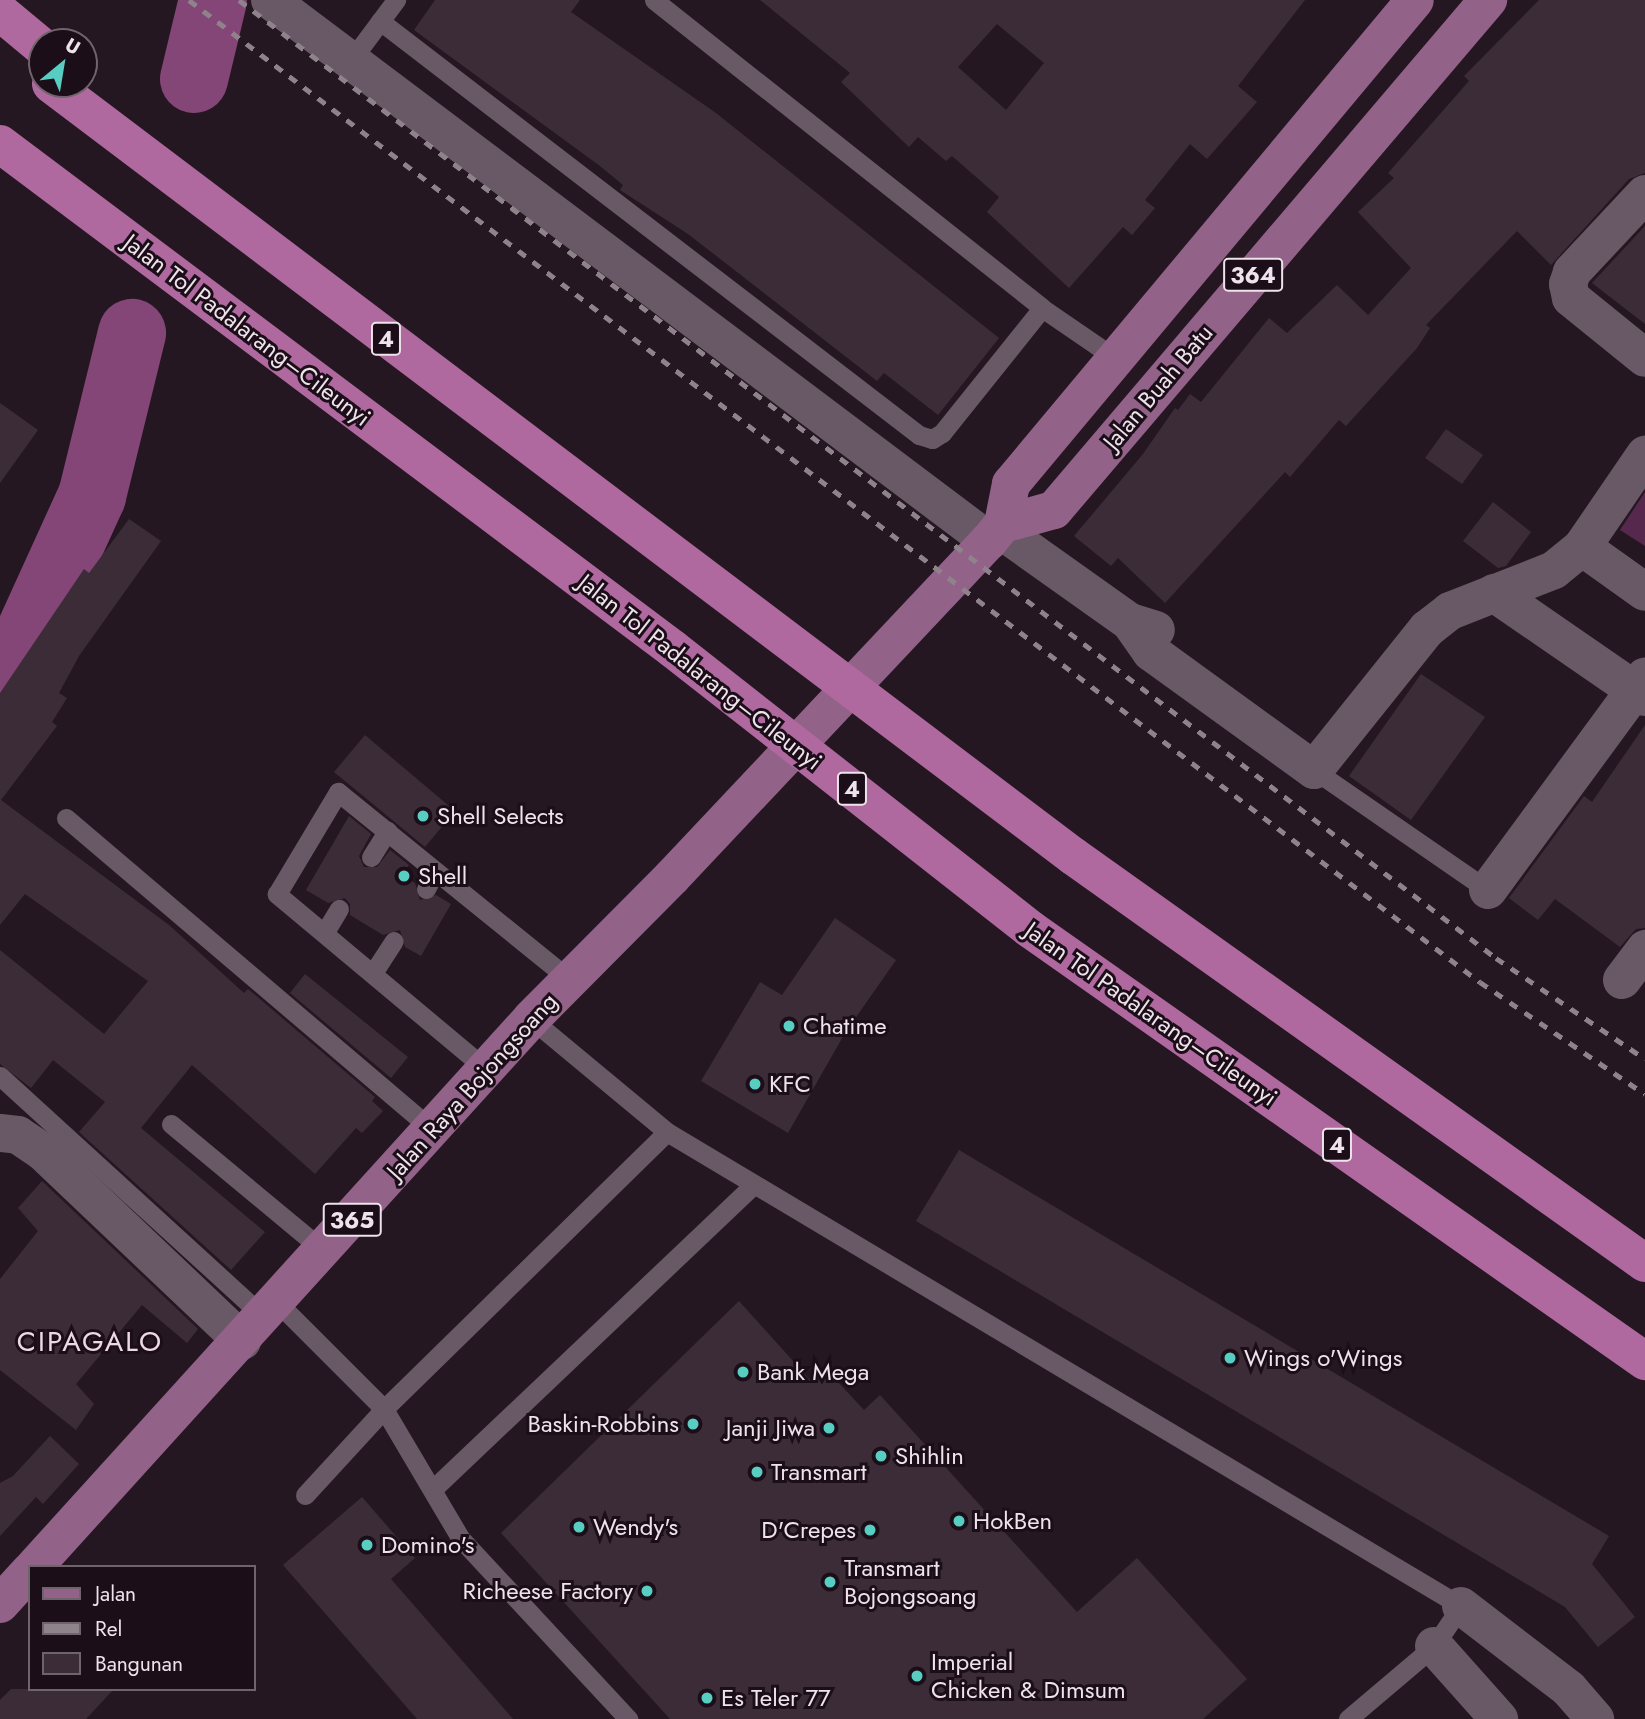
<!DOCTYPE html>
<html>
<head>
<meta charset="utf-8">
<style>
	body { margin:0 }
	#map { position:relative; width:1645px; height:1719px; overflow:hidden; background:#251722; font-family:Jost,sans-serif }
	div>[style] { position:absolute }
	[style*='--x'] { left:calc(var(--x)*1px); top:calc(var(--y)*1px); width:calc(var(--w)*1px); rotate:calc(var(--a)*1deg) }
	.green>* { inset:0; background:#57284d }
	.river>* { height:68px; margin:-34px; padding:0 34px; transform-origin:34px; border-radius:34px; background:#844677 }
	.building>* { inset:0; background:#3c2c38 }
	.service>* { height:19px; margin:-9.5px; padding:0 9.5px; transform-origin:9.5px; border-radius:9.5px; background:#695865 }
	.minor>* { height:38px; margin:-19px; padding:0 19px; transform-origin:19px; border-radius:19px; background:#695865 }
	.primary>* { height:38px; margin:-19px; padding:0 19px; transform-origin:19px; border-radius:19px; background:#936288 }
	.motorway>* { height:38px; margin:-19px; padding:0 19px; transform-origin:19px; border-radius:19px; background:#af699f }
	.rail>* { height:5px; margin-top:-2.5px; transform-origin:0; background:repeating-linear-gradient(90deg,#8e828b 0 9px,transparent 0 18px) }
	.dots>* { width:19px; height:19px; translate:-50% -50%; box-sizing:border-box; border:4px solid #1b0e18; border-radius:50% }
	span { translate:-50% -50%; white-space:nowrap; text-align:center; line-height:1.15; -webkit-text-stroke:6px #1b0e18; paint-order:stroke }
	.shield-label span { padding:2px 5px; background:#1b0e18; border:2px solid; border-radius:5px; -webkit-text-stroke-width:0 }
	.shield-label { font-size:23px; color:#eee3eb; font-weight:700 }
	.street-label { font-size:24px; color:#eee3eb }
	.poi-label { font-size:24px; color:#eee3eb }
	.left { translate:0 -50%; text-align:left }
	.right { translate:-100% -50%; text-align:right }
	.quarter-label { font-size:28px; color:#edd8e7; letter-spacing:2px }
	.legend { position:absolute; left:28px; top:1565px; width:228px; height:126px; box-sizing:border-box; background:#1b0e18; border:2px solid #6f636c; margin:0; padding:9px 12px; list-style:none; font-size:21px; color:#eee3eb }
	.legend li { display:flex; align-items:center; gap:14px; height:35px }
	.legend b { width:35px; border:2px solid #6f636c }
	.north { position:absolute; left:28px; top:28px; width:70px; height:70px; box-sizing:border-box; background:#1b0e18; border:2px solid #6f636c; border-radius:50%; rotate:30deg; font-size:19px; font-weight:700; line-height:28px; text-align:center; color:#eee3eb }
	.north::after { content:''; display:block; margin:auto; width:24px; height:32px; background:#57cec1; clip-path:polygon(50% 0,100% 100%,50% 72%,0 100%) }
</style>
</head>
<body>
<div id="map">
	<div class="green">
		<div style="clip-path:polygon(1645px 492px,1645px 546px,1620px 530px)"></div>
	</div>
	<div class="river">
		<div style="--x:194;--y:79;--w:81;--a:-76.5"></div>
		<div style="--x:0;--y:676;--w:30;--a:-48"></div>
		<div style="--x:20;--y:654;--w:174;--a:-65.5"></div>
		<div style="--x:92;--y:496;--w:168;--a:-76.2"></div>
	</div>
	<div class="building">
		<div style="clip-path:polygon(435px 0,580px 0,571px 12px,716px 113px,999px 338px,938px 415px,884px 373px,877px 381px,688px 234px,620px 190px,623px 185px,600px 166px,414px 30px)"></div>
		<div style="clip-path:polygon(evenodd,760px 0,1305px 0,1238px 86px,1257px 102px,1207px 159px,1190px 144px,1145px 200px,1155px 208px,1132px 235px,1123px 227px,1069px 288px,987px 212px,999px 197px,952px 156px,946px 161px,918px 137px,909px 147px,841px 82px,850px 73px,760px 0,997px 24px,1044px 63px,1006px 110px,958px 67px,997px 24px)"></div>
		<div style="clip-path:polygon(1539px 0,1645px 0,1645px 173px,1629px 179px,1551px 265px,1517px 231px,1426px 325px,1430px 328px,1417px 348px,1346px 426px,1339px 420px,1290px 477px,1285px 472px,1165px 603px,1118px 558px,1111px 566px,1074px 536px,1143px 454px,1175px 408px,1178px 410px,1190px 394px,1201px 402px,1269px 318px,1287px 333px,1337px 285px,1368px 315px,1411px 268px,1358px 212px,1394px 178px,1388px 173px,1469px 81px,1464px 76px)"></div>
		<div style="clip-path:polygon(1645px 226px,1645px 324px,1592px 283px)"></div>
		<div style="clip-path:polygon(0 403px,38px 430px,0 483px)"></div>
		<div style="clip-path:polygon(1446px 429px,1483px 455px,1462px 484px,1425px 458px)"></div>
		<div style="clip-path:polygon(1493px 502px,1531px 532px,1506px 566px,1498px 568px,1463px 541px)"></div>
		<div style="clip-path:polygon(129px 519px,161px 541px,79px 656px,59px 693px,67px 698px,52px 722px,57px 726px,1px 800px,169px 925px,244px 993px,248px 989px,375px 1097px,372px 1101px,383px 1111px,362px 1133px,356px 1128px,315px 1174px,192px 1065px,141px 1128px,265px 1232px,231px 1270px,79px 1132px,105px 1102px,53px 1060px,31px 1088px,0 1064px,0 950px,104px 1034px,148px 981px,25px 894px,0 925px,0 693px,84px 569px,89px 573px)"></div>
		<div style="clip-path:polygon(1421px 674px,1485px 717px,1411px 820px,1349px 776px)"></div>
		<div style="clip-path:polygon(1645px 725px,1645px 928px,1636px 929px,1620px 947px,1555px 899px,1538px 920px,1509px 898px,1584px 796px,1592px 802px)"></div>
		<div style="clip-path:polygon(365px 735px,455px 811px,425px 847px,334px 772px)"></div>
		<div style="clip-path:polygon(349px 816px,371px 834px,359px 856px,364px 867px,377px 867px,390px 850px,409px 865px,401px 875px,415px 883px,420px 900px,436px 895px,451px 904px,421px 956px,405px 947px,400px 930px,383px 935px,350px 915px,350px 904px,345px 898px,328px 903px,306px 890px)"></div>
		<div style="clip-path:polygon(835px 918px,896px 960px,845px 1033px,788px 1133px,701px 1081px,760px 982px,782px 995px)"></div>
		<div style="clip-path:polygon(305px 974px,408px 1057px,391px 1078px,290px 993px)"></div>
		<div style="clip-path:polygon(959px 1150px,1609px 1536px,1592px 1564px,1635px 1617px,1598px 1647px,1565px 1607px,916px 1221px)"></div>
		<div style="clip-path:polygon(42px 1181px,198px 1329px,187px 1343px,142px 1305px,76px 1384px,94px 1404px,76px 1430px,0 1370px,0 1279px,38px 1231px,18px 1208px)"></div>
		<div style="clip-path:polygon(739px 1301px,811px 1381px,825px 1368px,864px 1410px,880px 1395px,1077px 1612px,1137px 1558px,1247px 1679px,1203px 1719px,670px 1719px,501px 1533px)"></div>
		<div style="clip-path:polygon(50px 1436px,79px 1464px,43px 1504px,36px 1497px,0 1536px,0 1483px,13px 1476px)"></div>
		<div style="clip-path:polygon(362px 1497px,415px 1558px,391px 1579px,513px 1719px,417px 1719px,283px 1565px)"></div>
		<div style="clip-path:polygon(11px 1689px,114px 1689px,86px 1719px,0 1719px,0 1700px)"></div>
	</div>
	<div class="service">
		<div style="--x:654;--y:0;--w:495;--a:38.4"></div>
		<div style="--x:380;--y:21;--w:680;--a:37.53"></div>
		<div style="--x:919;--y:435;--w:14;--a:17"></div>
		<div style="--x:932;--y:439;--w:12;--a:-31"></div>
		<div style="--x:942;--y:433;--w:160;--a:-51.3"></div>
		<div style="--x:1042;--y:308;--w:88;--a:34.4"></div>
		<div style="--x:352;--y:59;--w:74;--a:-53.3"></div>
		<div style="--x:1314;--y:770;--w:211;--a:34.6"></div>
		<div style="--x:66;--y:818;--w:480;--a:40.4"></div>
		<div style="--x:371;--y:857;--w:31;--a:-58"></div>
		<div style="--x:426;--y:889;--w:20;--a:-63"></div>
		<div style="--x:325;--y:932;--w:27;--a:-59"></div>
		<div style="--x:373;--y:973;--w:38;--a:-57"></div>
		<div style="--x:531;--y:1019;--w:177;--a:39.7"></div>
		<div style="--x:667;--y:1132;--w:925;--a:30.84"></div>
		<div style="--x:1461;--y:1606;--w:48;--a:124"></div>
		<div style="--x:1434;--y:1646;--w:113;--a:139.7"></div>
		<div style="--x:486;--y:1069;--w:273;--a:-140.1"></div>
		<div style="--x:277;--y:894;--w:119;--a:-59.1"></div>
		<div style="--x:338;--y:792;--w:299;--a:39"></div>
		<div style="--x:0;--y:1076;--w:357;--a:42.4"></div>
		<div style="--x:171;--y:1124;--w:199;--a:39.7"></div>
		<div style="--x:277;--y:1302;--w:151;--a:45"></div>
		<div style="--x:384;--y:1409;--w:151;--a:59.4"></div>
		<div style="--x:461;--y:1539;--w:246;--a:47.1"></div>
		<div style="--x:433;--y:1489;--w:441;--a:-43.5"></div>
		<div style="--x:305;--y:1495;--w:117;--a:-47.4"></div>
		<div style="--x:384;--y:1409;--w:396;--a:-44.4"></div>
	</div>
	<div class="minor">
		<div style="--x:270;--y:0;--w:900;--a:36.96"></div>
		<div style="--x:1645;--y:194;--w:107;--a:133.1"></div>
		<div style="--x:1572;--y:272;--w:13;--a:108"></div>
		<div style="--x:1568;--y:284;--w:14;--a:78"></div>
		<div style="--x:1571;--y:298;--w:95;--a:39"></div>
		<div style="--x:999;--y:529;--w:161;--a:35.4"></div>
		<div style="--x:1130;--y:622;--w:27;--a:17"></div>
		<div style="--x:1582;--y:547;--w:77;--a:35.5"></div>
		<div style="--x:1494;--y:593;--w:183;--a:34.6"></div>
		<div style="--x:1130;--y:622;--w:37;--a:55"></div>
		<div style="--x:1151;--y:652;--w:201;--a:35.9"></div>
		<div style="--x:1314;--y:770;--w:181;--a:-51.3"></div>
		<div style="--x:1427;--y:629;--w:29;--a:-38"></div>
		<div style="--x:1450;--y:611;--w:112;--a:-21.5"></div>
		<div style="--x:1554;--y:570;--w:36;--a:-39"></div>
		<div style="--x:1582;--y:547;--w:112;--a:-55.6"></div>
		<div style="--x:1488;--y:890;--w:265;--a:-53.7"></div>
		<div style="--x:1622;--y:980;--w:39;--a:-53"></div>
		<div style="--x:0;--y:1133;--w:18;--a:6"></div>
		<div style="--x:18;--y:1135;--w:29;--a:34"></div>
		<div style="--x:42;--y:1151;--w:276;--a:43.5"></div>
		<div style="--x:1461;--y:1606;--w:136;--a:37.5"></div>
		<div style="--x:1569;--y:1689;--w:40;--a:49"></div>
		<div style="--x:1434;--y:1646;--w:98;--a:48.3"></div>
	</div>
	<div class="primary">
		<div style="--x:1003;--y:524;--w:53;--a:-15.4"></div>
		<div style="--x:1054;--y:510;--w:670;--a:-49.6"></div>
		<div style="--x:34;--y:1567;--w:740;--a:-47.79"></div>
		<div style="--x:531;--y:1019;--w:200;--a:-45.2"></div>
		<div style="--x:672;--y:877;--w:462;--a:-46.7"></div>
		<div style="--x:989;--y:541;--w:22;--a:-51"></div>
		<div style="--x:1003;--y:524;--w:41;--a:-78.7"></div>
		<div style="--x:1011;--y:484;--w:630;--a:-50.15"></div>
		<div style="--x:0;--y:1604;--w:45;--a:-47.7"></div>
	</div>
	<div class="motorway">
		<div style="--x:0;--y:12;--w:55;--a:39.8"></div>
		<div style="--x:51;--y:84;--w:1281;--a:37.07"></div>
		<div style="--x:1073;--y:856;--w:702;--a:35.43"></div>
		<div style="--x:0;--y:144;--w:841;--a:36.88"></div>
		<div style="--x:673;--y:649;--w:454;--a:38.1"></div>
		<div style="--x:1030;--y:929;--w:752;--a:35.09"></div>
	</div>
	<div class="rail">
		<div style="--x:189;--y:0;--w:1622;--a:37.26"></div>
		<div style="--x:1480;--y:982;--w:199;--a:34.2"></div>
		<div style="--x:239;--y:0;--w:1580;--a:37.31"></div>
		<div style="--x:1496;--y:958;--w:180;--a:34.1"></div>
	</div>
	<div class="dots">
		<div style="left:423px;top:816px;background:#57cec1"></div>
		<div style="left:404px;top:876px;background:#57cec1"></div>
		<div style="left:789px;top:1026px;background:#57cec1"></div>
		<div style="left:755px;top:1084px;background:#57cec1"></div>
		<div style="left:1230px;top:1358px;background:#57cec1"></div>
		<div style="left:743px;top:1372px;background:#57cec1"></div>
		<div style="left:693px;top:1424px;background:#57cec1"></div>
		<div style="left:829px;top:1428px;background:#57cec1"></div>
		<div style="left:881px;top:1456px;background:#57cec1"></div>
		<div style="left:757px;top:1472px;background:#57cec1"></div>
		<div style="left:959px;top:1521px;background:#57cec1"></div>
		<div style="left:579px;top:1527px;background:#57cec1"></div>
		<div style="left:870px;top:1530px;background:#57cec1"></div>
		<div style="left:367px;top:1545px;background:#57cec1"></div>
		<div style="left:830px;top:1582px;background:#57cec1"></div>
		<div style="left:647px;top:1591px;background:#57cec1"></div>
		<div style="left:917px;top:1676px;background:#57cec1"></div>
		<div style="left:707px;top:1698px;background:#57cec1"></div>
	</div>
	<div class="shield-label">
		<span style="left:1253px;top:275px">364</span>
		<span style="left:386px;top:339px">4</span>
		<span style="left:852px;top:789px">4</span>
		<span style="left:1337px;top:1145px">4</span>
		<span style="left:352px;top:1220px">365</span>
	</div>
	<div class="street-label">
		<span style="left:247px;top:330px;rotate:37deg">Jalan Tol Padalarang–Cileunyi</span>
		<span style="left:1158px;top:387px;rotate:-50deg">Jalan Buah Batu</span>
		<span style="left:700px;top:672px;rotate:38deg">Jalan Tol Padalarang–Cileunyi</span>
		<span style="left:1151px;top:1014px;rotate:35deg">Jalan Tol Padalarang–Cileunyi</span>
		<span style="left:472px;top:1086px;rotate:-48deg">Jalan Raya Bojongsoang</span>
	</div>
	<div class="poi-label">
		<span class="left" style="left:437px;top:816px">Shell Selects</span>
		<span class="left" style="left:418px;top:876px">Shell</span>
		<span class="left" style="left:803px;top:1026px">Chatime</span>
		<span class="left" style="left:769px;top:1084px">KFC</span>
		<span class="left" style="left:1244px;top:1358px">Wings o'Wings</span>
		<span class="left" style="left:757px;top:1372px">Bank Mega</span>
		<span class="right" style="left:679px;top:1424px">Baskin-Robbins</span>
		<span class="right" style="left:815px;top:1428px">Janji Jiwa</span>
		<span class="left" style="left:895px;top:1456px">Shihlin</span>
		<span class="left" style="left:771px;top:1472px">Transmart</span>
		<span class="left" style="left:973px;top:1521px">HokBen</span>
		<span class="left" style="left:593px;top:1527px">Wendy's</span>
		<span class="right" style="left:856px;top:1530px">D'Crepes</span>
		<span class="left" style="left:381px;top:1545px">Domino's</span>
		<span class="left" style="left:844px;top:1582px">Transmart<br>Bojongsoang</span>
		<span class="right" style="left:633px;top:1591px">Richeese Factory</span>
		<span class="left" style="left:931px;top:1676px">Imperial<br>Chicken &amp; Dimsum</span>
		<span class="left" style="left:721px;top:1698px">Es Teler 77</span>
	</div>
	<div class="quarter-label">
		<span style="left:90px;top:1342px">CIPAGALO</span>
	</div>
	<ul class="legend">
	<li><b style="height:9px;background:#936288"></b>Jalan</li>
	<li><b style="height:9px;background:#8e828b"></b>Rel</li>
	<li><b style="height:19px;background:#3c2c38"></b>Bangunan</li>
	</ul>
	<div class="north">U</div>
</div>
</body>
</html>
